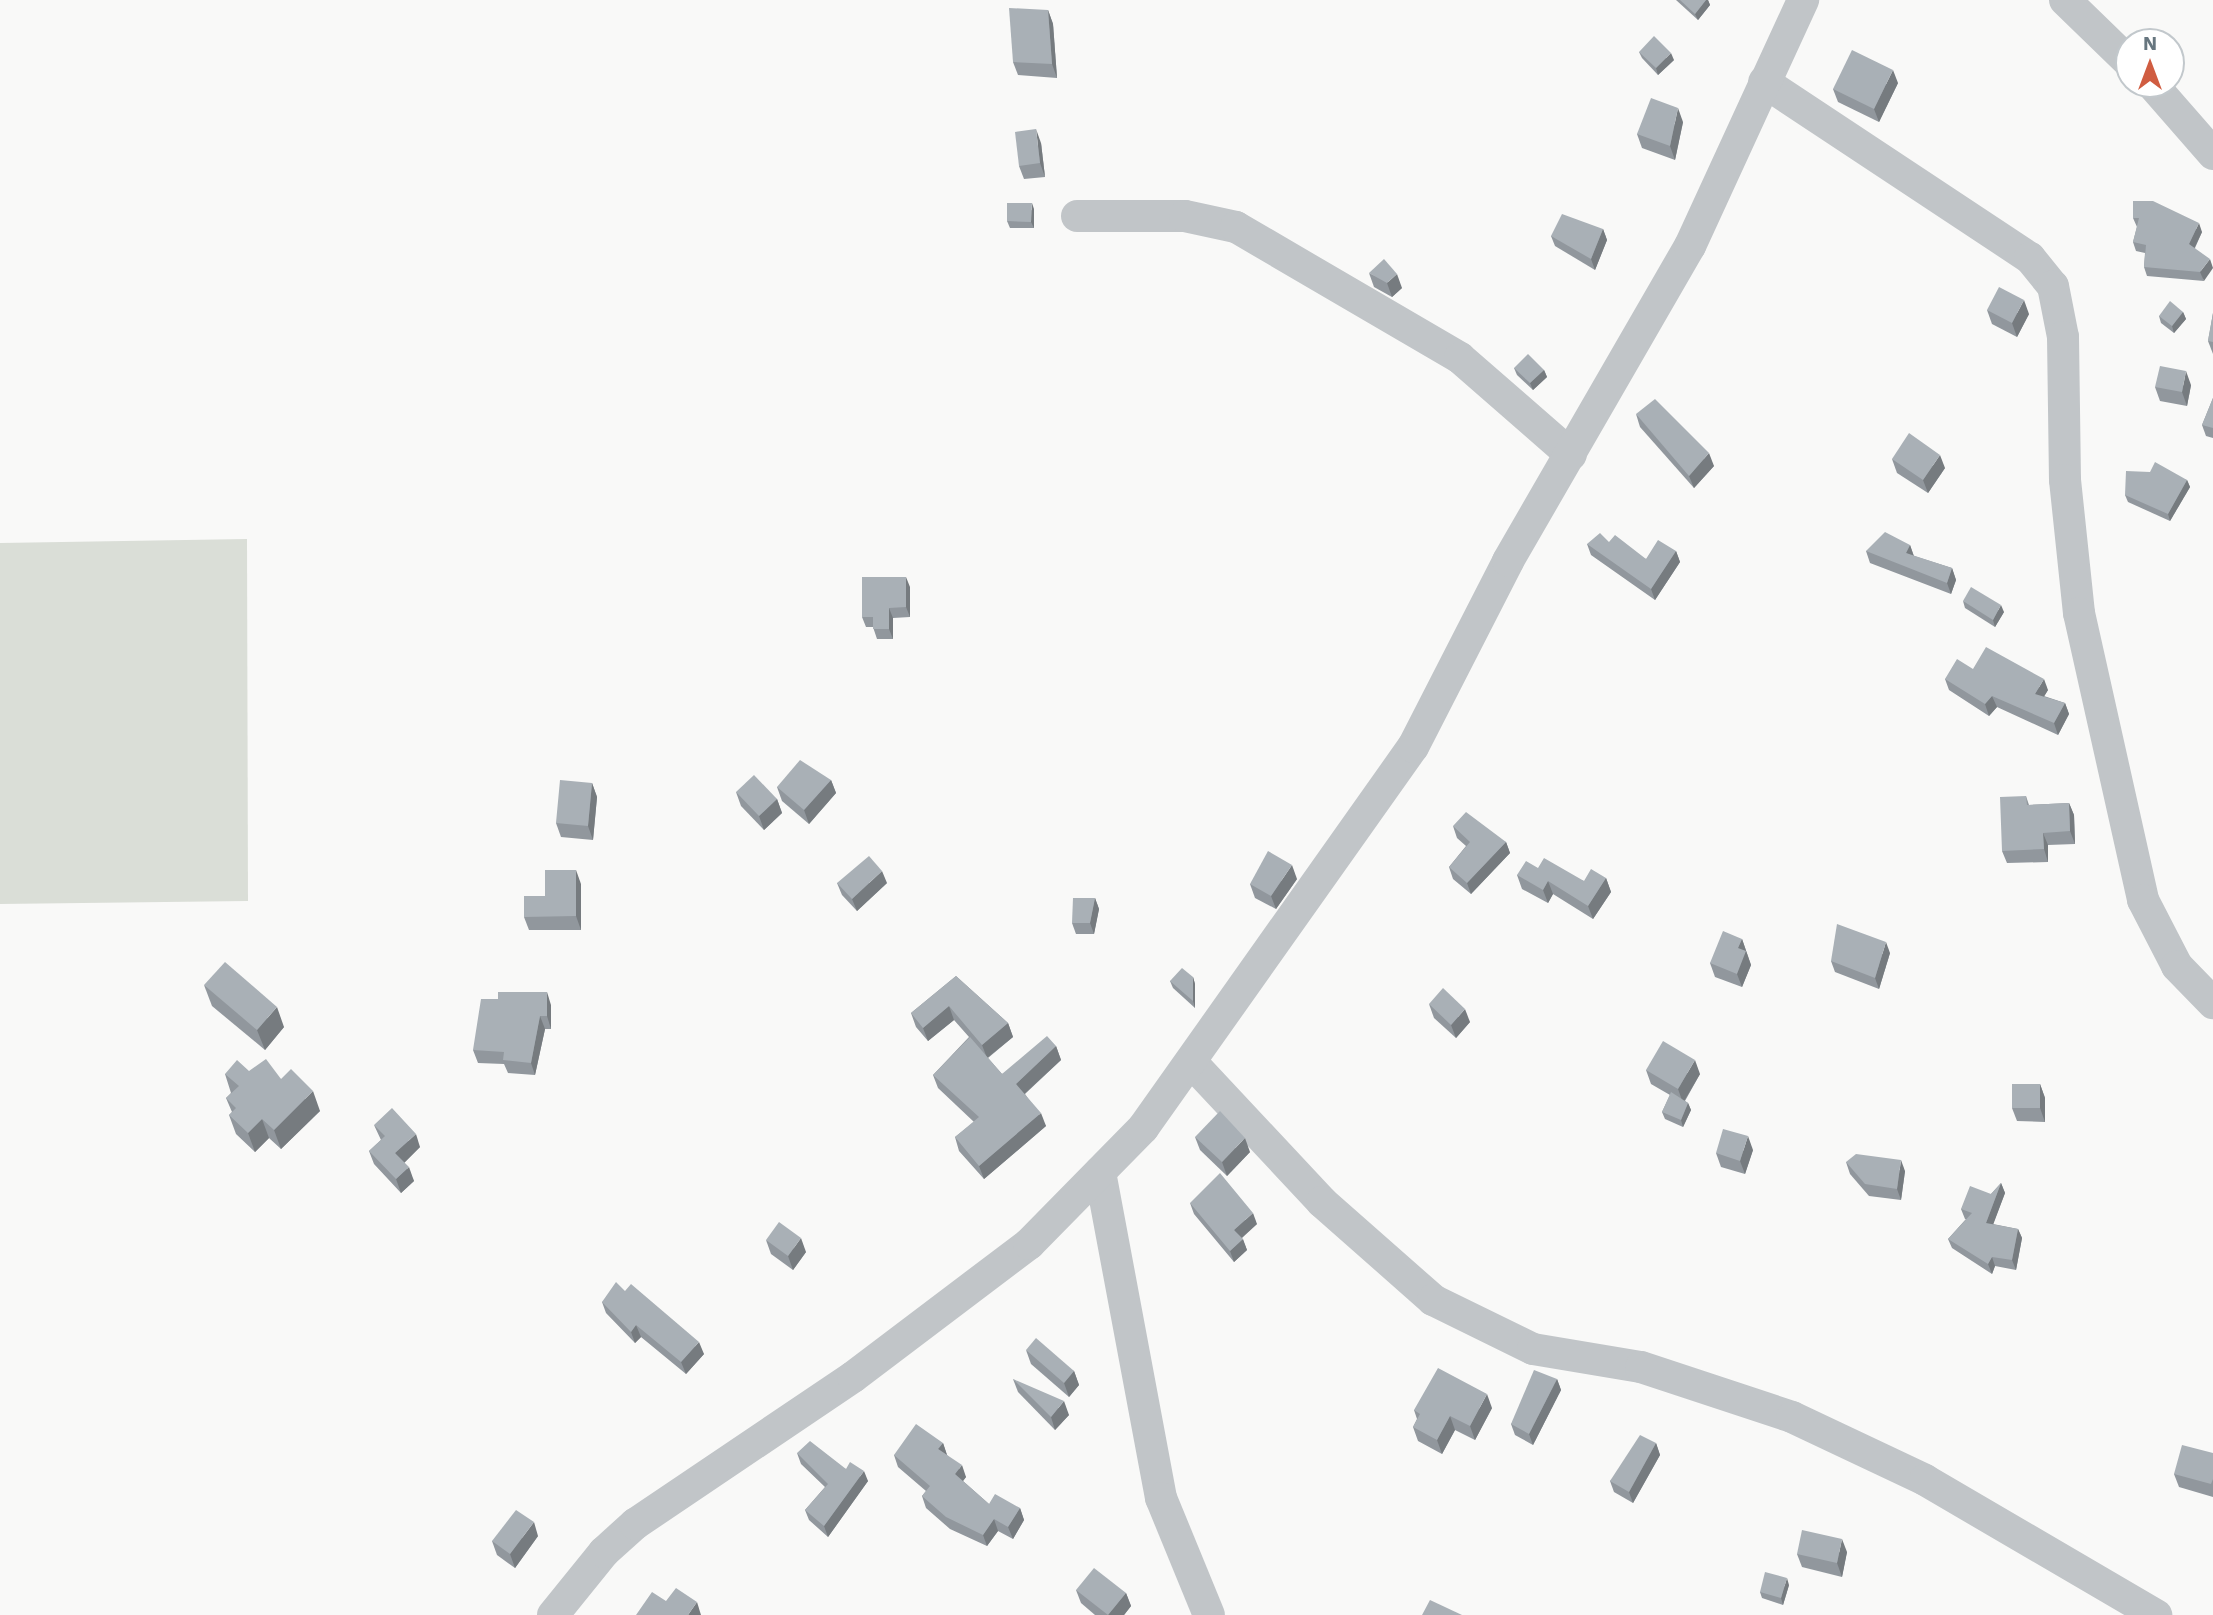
<!DOCTYPE html>
<html>
<head>
<meta charset="utf-8">
<style>
	body { margin:0 }
	#map { position:relative; width:2213px; height:1615px; overflow:hidden; background:#f9f9f8; font-family:"Work Sans",sans-serif }
	div>[style] { position:absolute }
	[style*='--x'] { left:calc(var(--x)*1px); top:calc(var(--y)*1px); width:calc(var(--w)*1px); rotate:calc(var(--a)*1deg) }
	.green>* { inset:0; background:#daded7 }
	.minor>* { height:32px; margin:-16px; padding:0 16px; transform-origin:16px; border-radius:16px; background:#c1c5c8 }
	.wall>* { inset:0; background:#91979d }
	.shaded-wall>* { inset:0; background:#767b7f }
	.building>* { inset:0; background:#a9b0b6 }
	span { translate:-50% -50%; white-space:nowrap; text-align:center; line-height:1.15; -webkit-text-stroke:7px #fff; paint-order:stroke }
	.north { position:absolute; left:2115px; top:28px; width:70px; height:70px; box-sizing:border-box; background:#fff; border:2px solid #c2c8cc; border-radius:50%; rotate:0deg; font-size:19px; font-weight:700; line-height:28px; text-align:center; color:#67767f }
	.north::after { content:''; display:block; margin:auto; width:24px; height:32px; background:#d05d41; clip-path:polygon(50% 0,100% 100%,50% 72%,0 100%) }
</style>
</head>
<body>
<div id="map">
	<div class="green">
		<div style="clip-path:polygon(247px 539px,248px 901px,0 904px,0 543px)"></div>
	</div>
	<div class="minor">
		<div style="--x:2065;--y:0;--w:89;--a:44.1"></div>
		<div style="--x:1764;--y:82;--w:319;--a:33.5"></div>
		<div style="--x:2030;--y:258;--w:36;--a:51"></div>
		<div style="--x:2053;--y:286;--w:52;--a:78.9"></div>
		<div style="--x:2063;--y:337;--w:143;--a:89.2"></div>
		<div style="--x:2065;--y:480;--w:134;--a:84"></div>
		<div style="--x:2079;--y:613;--w:294;--a:77.4"></div>
		<div style="--x:2143;--y:900;--w:74;--a:62.7"></div>
		<div style="--x:2177;--y:966;--w:52;--a:45.8"></div>
		<div style="--x:2152;--y:84;--w:93;--a:48.9"></div>
		<div style="--x:1077;--y:216;--w:108;--a:0"></div>
		<div style="--x:1185;--y:216;--w:52;--a:12.2"></div>
		<div style="--x:1236;--y:227;--w:259;--a:30.3"></div>
		<div style="--x:1460;--y:358;--w:147;--a:41.1"></div>
		<div style="--x:1193;--y:1064;--w:189;--a:46.9"></div>
		<div style="--x:1322;--y:1202;--w:148;--a:41.4"></div>
		<div style="--x:1433;--y:1300;--w:111;--a:26.1"></div>
		<div style="--x:1533;--y:1349;--w:109;--a:9.5"></div>
		<div style="--x:1641;--y:1367;--w:159;--a:18.3"></div>
		<div style="--x:1792;--y:1417;--w:147;--a:25.3"></div>
		<div style="--x:1925;--y:1480;--w:268;--a:30.3"></div>
		<div style="--x:1100;--y:1172;--w:332;--a:79.4"></div>
		<div style="--x:1161;--y:1498;--w:126;--a:67.7"></div>
		<div style="--x:553;--y:1615;--w:81;--a:-51"></div>
		<div style="--x:604;--y:1552;--w:42;--a:-42.1"></div>
		<div style="--x:635;--y:1524;--w:263;--a:-34"></div>
		<div style="--x:853;--y:1377;--w:221;--a:-37.1"></div>
		<div style="--x:1029;--y:1244;--w:163;--a:-45.5"></div>
		<div style="--x:1143;--y:1128;--w:467;--a:-54.7"></div>
		<div style="--x:1413;--y:747;--w:209;--a:-62.9"></div>
		<div style="--x:1508;--y:561;--w:364;--a:-60"></div>
		<div style="--x:1690;--y:246;--w:271;--a:-65.3"></div>
	</div>
	<div class="wall">
		<div style="clip-path:polygon(1676px 0,1708px 0,1710px 5px,1698px 20px)"></div>
		<div style="clip-path:polygon(1048px 10px,1053px 24px,1057px 78px,1018px 75px,1013px 62px)"></div>
		<div style="clip-path:polygon(1639px 52px,1674px 60px,1658px 75px,1642px 58px)"></div>
		<div style="clip-path:polygon(1898px 83px,1879px 122px,1838px 102px,1833px 89px)"></div>
		<div style="clip-path:polygon(1683px 122px,1675px 160px,1642px 148px,1637px 134px)"></div>
		<div style="clip-path:polygon(1041px 143px,1045px 177px,1024px 179px,1019px 166px)"></div>
		<div style="clip-path:polygon(2133px 201px,2202px 232px,2195px 248px,2204px 281px,2147px 276px,2144px 267px,2145px 253px,2136px 251px,2133px 242px,2137px 227px,2133px 218px)"></div>
		<div style="clip-path:polygon(1034px 209px,1034px 228px,1010px 228px,1007px 221px)"></div>
		<div style="clip-path:polygon(1603px 229px,1607px 240px,1595px 270px,1555px 246px,1551px 236px)"></div>
		<div style="clip-path:polygon(1369px 273px,1402px 288px,1392px 297px,1374px 287px)"></div>
		<div style="clip-path:polygon(1987px 310px,2029px 314px,2017px 337px,1992px 324px)"></div>
		<div style="clip-path:polygon(2183px 312px,2186px 319px,2174px 333px,2161px 323px,2159px 316px)"></div>
		<div style="clip-path:polygon(2213px 313px,2213px 354px,2208px 341px)"></div>
		<div style="clip-path:polygon(1514px 368px,1544px 370px,1547px 377px,1533px 390px,1517px 375px)"></div>
		<div style="clip-path:polygon(2191px 385px,2187px 406px,2160px 401px,2155px 387px)"></div>
		<div style="clip-path:polygon(2213px 398px,2213px 438px,2206px 436px,2202px 425px)"></div>
		<div style="clip-path:polygon(1636px 414px,1714px 466px,1694px 488px,1640px 427px)"></div>
		<div style="clip-path:polygon(1892px 459px,1945px 468px,1928px 493px,1897px 473px)"></div>
		<div style="clip-path:polygon(2150px 472px,2187px 480px,2190px 487px,2170px 521px,2128px 502px,2125px 495px)"></div>
		<div style="clip-path:polygon(1609px 542px,1646px 559px,1676px 551px,1680px 562px,1655px 600px,1591px 555px,1587px 544px)"></div>
		<div style="clip-path:polygon(1910px 545px,1914px 556px,1952px 568px,1956px 580px,1951px 594px,1870px 563px,1866px 551px)"></div>
		<div style="clip-path:polygon(910px 587px,910px 617px,893px 618px,893px 639px,877px 639px,873px 627px,866px 627px,862px 617px)"></div>
		<div style="clip-path:polygon(1963px 601px,2004px 612px,1995px 627px,1965px 608px)"></div>
		<div style="clip-path:polygon(1973px 669px,2048px 690px,2044px 696px,2065px 703px,2069px 714px,2058px 735px,1997px 707px,1989px 716px,1949px 690px,1945px 679px)"></div>
		<div style="clip-path:polygon(831px 780px,836px 793px,809px 824px,782px 801px,777px 787px)"></div>
		<div style="clip-path:polygon(592px 783px,597px 797px,593px 840px,561px 837px,556px 823px)"></div>
		<div style="clip-path:polygon(736px 792px,777px 799px,782px 813px,764px 830px,741px 806px)"></div>
		<div style="clip-path:polygon(2026px 796px,2029px 805px,2069px 803px,2074px 815px,2075px 844px,2048px 845px,2048px 862px,2007px 863px,2002px 851px)"></div>
		<div style="clip-path:polygon(1453px 826px,1506px 842px,1510px 853px,1471px 894px,1453px 879px,1449px 867px,1466px 846px,1457px 838px)"></div>
		<div style="clip-path:polygon(1538px 868px,1584px 881px,1606px 878px,1611px 892px,1593px 919px,1553px 894px,1548px 903px,1522px 889px,1517px 875px)"></div>
		<div style="clip-path:polygon(1297px 879px,1276px 909px,1255px 898px,1250px 884px)"></div>
		<div style="clip-path:polygon(837px 883px,887px 883px,857px 911px,842px 895px)"></div>
		<div style="clip-path:polygon(581px 884px,581px 930px,529px 930px,524px 917px,545px 896px)"></div>
		<div style="clip-path:polygon(1095px 898px,1099px 909px,1094px 934px,1076px 934px,1072px 923px)"></div>
		<div style="clip-path:polygon(1742px 939px,1751px 965px,1742px 987px,1715px 977px,1710px 963px)"></div>
		<div style="clip-path:polygon(1890px 953px,1879px 989px,1835px 972px,1831px 961px)"></div>
		<div style="clip-path:polygon(956px 976px,1008px 1023px,1013px 1037px,988px 1058px,1002px 1074px,1056px 1046px,1061px 1060px,1025px 1094px,1046px 1126px,984px 1179px,959px 1151px,955px 1137px,974px 1122px,938px 1088px,933px 1075px,969px 1037px,954px 1020px,928px 1041px,916px 1027px,911px 1013px)"></div>
		<div style="clip-path:polygon(1193px 977px,1195px 984px,1195px 1008px,1173px 988px,1170px 981px)"></div>
		<div style="clip-path:polygon(204px 985px,284px 1027px,265px 1050px,212px 1006px)"></div>
		<div style="clip-path:polygon(1429px 1004px,1470px 1022px,1456px 1038px,1434px 1018px)"></div>
		<div style="clip-path:polygon(551px 1005px,551px 1029px,545px 1029px,535px 1075px,508px 1073px,504px 1064px,478px 1063px,473px 1050px)"></div>
		<div style="clip-path:polygon(1646px 1070px,1700px 1074px,1685px 1101px,1688px 1103px,1691px 1110px,1683px 1127px,1665px 1119px,1662px 1112px,1670px 1095px,1651px 1084px)"></div>
		<div style="clip-path:polygon(249px 1071px,281px 1079px,320px 1111px,281px 1149px,269px 1138px,255px 1152px,236px 1134px,229px 1115px,232px 1112px,226px 1098px,231px 1093px,225px 1074px)"></div>
		<div style="clip-path:polygon(2040px 1084px,2045px 1098px,2045px 1122px,2017px 1121px,2012px 1108px)"></div>
		<div style="clip-path:polygon(374px 1125px,420px 1147px,404px 1163px,414px 1181px,401px 1193px,374px 1164px,369px 1151px,381px 1140px)"></div>
		<div style="clip-path:polygon(1195px 1137px,1250px 1152px,1227px 1176px,1200px 1150px)"></div>
		<div style="clip-path:polygon(1753px 1150px,1745px 1174px,1721px 1167px,1716px 1153px)"></div>
		<div style="clip-path:polygon(1846px 1162px,1905px 1171px,1901px 1200px,1869px 1196px,1850px 1174px)"></div>
		<div style="clip-path:polygon(2001px 1183px,2005px 1193px,1993px 1224px,2018px 1229px,2022px 1238px,2016px 1270px,1995px 1266px,1992px 1274px,1952px 1248px,1948px 1239px,1966px 1219px,1965px 1219px,1961px 1209px,1991px 1194px)"></div>
		<div style="clip-path:polygon(1190px 1203px,1257px 1224px,1242px 1238px,1247px 1250px,1234px 1262px,1194px 1214px)"></div>
		<div style="clip-path:polygon(766px 1240px,806px 1252px,793px 1270px,771px 1254px)"></div>
		<div style="clip-path:polygon(625px 1291px,704px 1354px,686px 1374px,641px 1337px,635px 1343px,606px 1313px,602px 1302px)"></div>
		<div style="clip-path:polygon(1026px 1350px,1074px 1371px,1079px 1385px,1069px 1397px,1031px 1364px)"></div>
		<div style="clip-path:polygon(1013px 1379px,1069px 1415px,1055px 1430px,1018px 1392px)"></div>
		<div style="clip-path:polygon(1557px 1379px,1561px 1390px,1533px 1445px,1515px 1435px,1511px 1424px)"></div>
		<div style="clip-path:polygon(1492px 1408px,1475px 1440px,1455px 1430px,1442px 1454px,1418px 1441px,1413px 1427px,1417px 1419px,1414px 1410px)"></div>
		<div style="clip-path:polygon(943px 1443px,947px 1455px,966px 1477px,963px 1481px,989px 1504px,1020px 1508px,1024px 1520px,1013px 1539px,998px 1531px,987px 1546px,950px 1529px,926px 1508px,922px 1496px,926px 1491px,898px 1467px,894px 1455px)"></div>
		<div style="clip-path:polygon(1656px 1443px,1660px 1455px,1633px 1503px,1614px 1492px,1610px 1481px)"></div>
		<div style="clip-path:polygon(797px 1453px,846px 1469px,868px 1481px,828px 1537px,809px 1520px,805px 1510px,825px 1487px,801px 1464px)"></div>
		<div style="clip-path:polygon(2213px 1453px,2213px 1497px,2179px 1487px,2174px 1474px)"></div>
		<div style="clip-path:polygon(538px 1536px,515px 1568px,497px 1555px,492px 1541px)"></div>
		<div style="clip-path:polygon(1847px 1552px,1842px 1577px,1802px 1567px,1797px 1554px)"></div>
		<div style="clip-path:polygon(1789px 1585px,1783px 1605px,1762px 1598px,1760px 1592px)"></div>
		<div style="clip-path:polygon(1076px 1590px,1126px 1593px,1131px 1606px,1124px 1615px,1095px 1615px,1081px 1603px)"></div>
	</div>
	<div class="shaded-wall">
		<div style="clip-path:polygon(1706px 0,1708px 0,1710px 5px,1698px 20px,1695px 14px)"></div>
		<div style="clip-path:polygon(1048px 10px,1053px 24px,1057px 78px,1052px 64px)"></div>
		<div style="clip-path:polygon(1671px 53px,1674px 60px,1658px 75px,1656px 68px)"></div>
		<div style="clip-path:polygon(1893px 70px,1898px 83px,1879px 122px,1874px 109px)"></div>
		<div style="clip-path:polygon(1678px 108px,1683px 122px,1675px 160px,1670px 146px)"></div>
		<div style="clip-path:polygon(1036px 129px,1041px 143px,1045px 177px,1040px 163px)"></div>
		<div style="clip-path:polygon(1032px 203px,1034px 209px,1034px 228px,1031px 222px)"></div>
		<div style="clip-path:polygon(2199px 223px,2202px 232px,2192px 253px,2189px 244px)"></div>
		<div style="clip-path:polygon(1603px 229px,1607px 240px,1595px 270px,1591px 259px)"></div>
		<div style="clip-path:polygon(2210px 259px,2213px 268px,2204px 281px,2200px 272px)"></div>
		<div style="clip-path:polygon(1397px 274px,1402px 288px,1392px 297px,1387px 283px)"></div>
		<div style="clip-path:polygon(2024px 300px,2029px 314px,2017px 337px,2012px 323px)"></div>
		<div style="clip-path:polygon(2183px 312px,2186px 319px,2174px 333px,2172px 326px)"></div>
		<div style="clip-path:polygon(1544px 370px,1547px 377px,1533px 390px,1530px 383px)"></div>
		<div style="clip-path:polygon(2186px 371px,2191px 385px,2187px 406px,2182px 392px)"></div>
		<div style="clip-path:polygon(1709px 453px,1714px 466px,1694px 488px,1689px 476px)"></div>
		<div style="clip-path:polygon(1940px 455px,1945px 468px,1928px 493px,1923px 480px)"></div>
		<div style="clip-path:polygon(2187px 480px,2190px 487px,2170px 521px,2168px 514px)"></div>
		<div style="clip-path:polygon(1910px 545px,1914px 557px,1906px 553px)"></div>
		<div style="clip-path:polygon(1676px 551px,1680px 562px,1655px 600px,1651px 589px)"></div>
		<div style="clip-path:polygon(1952px 568px,1956px 580px,1951px 594px,1947px 583px)"></div>
		<div style="clip-path:polygon(906px 577px,910px 587px,910px 617px,906px 607px)"></div>
		<div style="clip-path:polygon(2001px 605px,2004px 612px,1995px 627px,1993px 620px)"></div>
		<div style="clip-path:polygon(889px 608px,893px 618px,893px 639px,889px 629px)"></div>
		<div style="clip-path:polygon(2044px 679px,2048px 690px,2039px 705px,2035px 694px)"></div>
		<div style="clip-path:polygon(1992px 696px,1997px 707px,1989px 716px,1985px 704px)"></div>
		<div style="clip-path:polygon(2065px 703px,2069px 714px,2058px 735px,2054px 723px)"></div>
		<div style="clip-path:polygon(831px 780px,836px 793px,809px 824px,804px 810px)"></div>
		<div style="clip-path:polygon(592px 783px,597px 797px,593px 840px,588px 826px)"></div>
		<div style="clip-path:polygon(777px 799px,782px 813px,764px 830px,759px 816px)"></div>
		<div style="clip-path:polygon(2069px 803px,2074px 815px,2075px 844px,2070px 831px)"></div>
		<div style="clip-path:polygon(2043px 833px,2048px 845px,2048px 862px,2044px 849px)"></div>
		<div style="clip-path:polygon(1506px 842px,1510px 853px,1471px 894px,1467px 883px)"></div>
		<div style="clip-path:polygon(1292px 865px,1297px 879px,1276px 909px,1271px 896px)"></div>
		<div style="clip-path:polygon(576px 870px,581px 884px,581px 930px,576px 916px)"></div>
		<div style="clip-path:polygon(882px 871px,887px 883px,857px 911px,852px 899px)"></div>
		<div style="clip-path:polygon(1606px 878px,1611px 892px,1593px 919px,1588px 906px)"></div>
		<div style="clip-path:polygon(1548px 881px,1553px 894px,1548px 903px,1543px 890px)"></div>
		<div style="clip-path:polygon(1095px 898px,1099px 909px,1094px 934px,1090px 923px)"></div>
		<div style="clip-path:polygon(1742px 939px,1751px 965px,1742px 987px,1737px 974px,1738px 948px)"></div>
		<div style="clip-path:polygon(1886px 942px,1890px 953px,1879px 989px,1875px 978px)"></div>
		<div style="clip-path:polygon(1193px 977px,1195px 984px,1195px 1008px,1193px 1001px)"></div>
		<div style="clip-path:polygon(547px 992px,551px 1005px,551px 1029px,547px 1016px)"></div>
		<div style="clip-path:polygon(949px 1006px,954px 1020px,928px 1041px,923px 1028px)"></div>
		<div style="clip-path:polygon(277px 1007px,284px 1027px,265px 1050px,257px 1030px)"></div>
		<div style="clip-path:polygon(1465px 1009px,1470px 1022px,1456px 1038px,1451px 1025px)"></div>
		<div style="clip-path:polygon(540px 1016px,545px 1029px,535px 1075px,531px 1063px)"></div>
		<div style="clip-path:polygon(1008px 1023px,1013px 1037px,987px 1058px,982px 1045px)"></div>
		<div style="clip-path:polygon(1056px 1046px,1061px 1060px,1021px 1097px,1016px 1084px)"></div>
		<div style="clip-path:polygon(1695px 1060px,1700px 1074px,1683px 1103px,1678px 1089px)"></div>
		<div style="clip-path:polygon(2040px 1084px,2045px 1098px,2045px 1122px,2040px 1108px)"></div>
		<div style="clip-path:polygon(313px 1091px,320px 1111px,281px 1149px,274px 1130px)"></div>
		<div style="clip-path:polygon(1688px 1103px,1691px 1110px,1683px 1127px,1681px 1120px)"></div>
		<div style="clip-path:polygon(1041px 1113px,1046px 1126px,984px 1179px,979px 1166px)"></div>
		<div style="clip-path:polygon(262px 1119px,269px 1138px,255px 1152px,248px 1133px)"></div>
		<div style="clip-path:polygon(416px 1134px,420px 1147px,400px 1167px,395px 1153px)"></div>
		<div style="clip-path:polygon(1748px 1136px,1753px 1150px,1745px 1174px,1740px 1161px)"></div>
		<div style="clip-path:polygon(1245px 1138px,1250px 1152px,1227px 1176px,1222px 1162px)"></div>
		<div style="clip-path:polygon(1901px 1160px,1905px 1171px,1901px 1200px,1897px 1189px)"></div>
		<div style="clip-path:polygon(409px 1167px,414px 1181px,401px 1193px,396px 1179px)"></div>
		<div style="clip-path:polygon(2001px 1183px,2005px 1193px,1990px 1233px,1986px 1223px)"></div>
		<div style="clip-path:polygon(1253px 1213px,1257px 1224px,1238px 1241px,1234px 1230px)"></div>
		<div style="clip-path:polygon(2018px 1229px,2022px 1238px,2016px 1270px,2012px 1260px)"></div>
		<div style="clip-path:polygon(801px 1238px,806px 1252px,793px 1270px,788px 1256px)"></div>
		<div style="clip-path:polygon(1243px 1239px,1247px 1250px,1234px 1262px,1230px 1251px)"></div>
		<div style="clip-path:polygon(1992px 1257px,1995px 1266px,1992px 1274px,1988px 1264px)"></div>
		<div style="clip-path:polygon(636px 1325px,641px 1337px,635px 1343px,631px 1332px)"></div>
		<div style="clip-path:polygon(699px 1342px,704px 1354px,686px 1374px,681px 1362px)"></div>
		<div style="clip-path:polygon(1074px 1371px,1079px 1385px,1069px 1397px,1064px 1383px)"></div>
		<div style="clip-path:polygon(1557px 1379px,1561px 1390px,1533px 1445px,1529px 1434px)"></div>
		<div style="clip-path:polygon(1487px 1394px,1492px 1408px,1475px 1440px,1470px 1426px)"></div>
		<div style="clip-path:polygon(1064px 1401px,1069px 1415px,1055px 1430px,1051px 1417px)"></div>
		<div style="clip-path:polygon(1450px 1416px,1455px 1430px,1442px 1454px,1437px 1440px)"></div>
		<div style="clip-path:polygon(943px 1443px,947px 1455px,938px 1449px)"></div>
		<div style="clip-path:polygon(1656px 1443px,1660px 1455px,1633px 1503px,1629px 1492px)"></div>
		<div style="clip-path:polygon(962px 1465px,966px 1477px,959px 1486px,955px 1474px)"></div>
		<div style="clip-path:polygon(864px 1471px,868px 1481px,828px 1537px,824px 1526px)"></div>
		<div style="clip-path:polygon(1020px 1508px,1024px 1520px,1013px 1539px,1008px 1527px)"></div>
		<div style="clip-path:polygon(994px 1519px,998px 1531px,987px 1546px,983px 1535px)"></div>
		<div style="clip-path:polygon(534px 1522px,538px 1536px,515px 1568px,510px 1554px)"></div>
		<div style="clip-path:polygon(1842px 1539px,1847px 1552px,1842px 1577px,1837px 1563px)"></div>
		<div style="clip-path:polygon(1787px 1578px,1789px 1585px,1783px 1605px,1781px 1598px)"></div>
		<div style="clip-path:polygon(1126px 1593px,1131px 1606px,1124px 1615px,1108px 1615px)"></div>
		<div style="clip-path:polygon(697px 1602px,701px 1615px,688px 1615px)"></div>
	</div>
	<div class="building">
		<div style="clip-path:polygon(1680px 0,1706px 0,1695px 14px)"></div>
		<div style="clip-path:polygon(1009px 8px,1048px 10px,1052px 64px,1013px 62px)"></div>
		<div style="clip-path:polygon(1654px 36px,1671px 53px,1656px 68px,1639px 52px)"></div>
		<div style="clip-path:polygon(1852px 50px,1893px 70px,1874px 109px,1833px 89px)"></div>
		<div style="clip-path:polygon(1651px 98px,1678px 108px,1670px 146px,1637px 134px)"></div>
		<div style="clip-path:polygon(1036px 129px,1040px 163px,1019px 166px,1015px 132px)"></div>
		<div style="clip-path:polygon(2133px 201px,2153px 201px,2199px 223px,2189px 244px,2210px 259px,2200px 272px,2144px 267px,2146px 245px,2133px 242px,2139px 218px,2133px 218px)"></div>
		<div style="clip-path:polygon(1007px 203px,1032px 203px,1031px 222px,1007px 221px)"></div>
		<div style="clip-path:polygon(1562px 214px,1603px 229px,1591px 259px,1551px 236px)"></div>
		<div style="clip-path:polygon(1384px 259px,1397px 274px,1387px 283px,1369px 273px)"></div>
		<div style="clip-path:polygon(1999px 287px,2024px 300px,2012px 323px,1987px 310px)"></div>
		<div style="clip-path:polygon(2170px 301px,2183px 312px,2172px 326px,2159px 316px)"></div>
		<div style="clip-path:polygon(2213px 313px,2213px 342px,2208px 341px)"></div>
		<div style="clip-path:polygon(1528px 354px,1544px 370px,1530px 383px,1514px 368px)"></div>
		<div style="clip-path:polygon(2160px 366px,2186px 371px,2182px 392px,2155px 387px)"></div>
		<div style="clip-path:polygon(2213px 398px,2213px 428px,2202px 425px)"></div>
		<div style="clip-path:polygon(1655px 399px,1709px 453px,1689px 476px,1636px 414px)"></div>
		<div style="clip-path:polygon(1909px 433px,1940px 455px,1923px 480px,1892px 459px)"></div>
		<div style="clip-path:polygon(2155px 462px,2187px 480px,2168px 514px,2125px 495px,2126px 471px,2150px 472px)"></div>
		<div style="clip-path:polygon(1885px 532px,1910px 545px,1906px 553px,1952px 568px,1947px 583px,1866px 551px)"></div>
		<div style="clip-path:polygon(1600px 533px,1609px 542px,1615px 535px,1646px 559px,1658px 540px,1676px 551px,1651px 589px,1587px 544px)"></div>
		<div style="clip-path:polygon(862px 577px,906px 577px,906px 607px,889px 608px,889px 629px,873px 629px,873px 617px,862px 617px)"></div>
		<div style="clip-path:polygon(1971px 587px,2001px 605px,1993px 620px,1963px 601px)"></div>
		<div style="clip-path:polygon(1986px 647px,2044px 679px,2035px 694px,2065px 703px,2054px 723px,1992px 696px,1985px 704px,1945px 679px,1957px 659px,1973px 669px)"></div>
		<div style="clip-path:polygon(800px 760px,831px 780px,804px 810px,777px 787px)"></div>
		<div style="clip-path:polygon(754px 775px,777px 799px,759px 816px,736px 792px)"></div>
		<div style="clip-path:polygon(560px 780px,592px 783px,588px 826px,556px 823px)"></div>
		<div style="clip-path:polygon(2026px 796px,2027px 805px,2069px 803px,2070px 831px,2043px 833px,2044px 849px,2002px 851px,2000px 797px)"></div>
		<div style="clip-path:polygon(1466px 812px,1506px 842px,1467px 883px,1449px 867px,1470px 842px,1453px 826px)"></div>
		<div style="clip-path:polygon(1268px 851px,1292px 865px,1271px 896px,1250px 884px)"></div>
		<div style="clip-path:polygon(869px 856px,882px 871px,852px 899px,837px 883px)"></div>
		<div style="clip-path:polygon(1544px 858px,1584px 881px,1591px 869px,1606px 878px,1588px 906px,1548px 881px,1543px 890px,1517px 875px,1526px 861px,1538px 868px)"></div>
		<div style="clip-path:polygon(545px 870px,576px 870px,576px 916px,524px 917px,524px 896px,545px 896px)"></div>
		<div style="clip-path:polygon(1073px 898px,1095px 898px,1090px 923px,1072px 923px)"></div>
		<div style="clip-path:polygon(1837px 924px,1886px 942px,1875px 978px,1831px 961px)"></div>
		<div style="clip-path:polygon(1723px 931px,1742px 939px,1738px 948px,1746px 951px,1737px 974px,1710px 963px)"></div>
		<div style="clip-path:polygon(225px 962px,277px 1007px,257px 1030px,204px 985px)"></div>
		<div style="clip-path:polygon(1182px 968px,1193px 977px,1193px 1001px,1170px 981px)"></div>
		<div style="clip-path:polygon(956px 976px,1008px 1023px,982px 1045px,949px 1006px,923px 1028px,911px 1013px)"></div>
		<div style="clip-path:polygon(1443px 988px,1465px 1009px,1451px 1025px,1429px 1004px)"></div>
		<div style="clip-path:polygon(498px 992px,547px 992px,547px 1016px,540px 1016px,531px 1063px,503px 1060px,504px 1052px,473px 1050px,481px 999px,498px 999px)"></div>
		<div style="clip-path:polygon(1047px 1036px,1056px 1046px,1016px 1084px,1041px 1113px,979px 1166px,955px 1137px,979px 1117px,933px 1075px,970px 1037px,1002px 1074px)"></div>
		<div style="clip-path:polygon(1663px 1041px,1695px 1060px,1678px 1089px,1646px 1070px)"></div>
		<div style="clip-path:polygon(266px 1059px,281px 1079px,291px 1069px,313px 1091px,274px 1130px,262px 1119px,248px 1133px,229px 1115px,236px 1108px,226px 1098px,239px 1086px,225px 1074px,237px 1060px,249px 1071px)"></div>
		<div style="clip-path:polygon(2012px 1084px,2040px 1084px,2040px 1108px,2012px 1108px)"></div>
		<div style="clip-path:polygon(1671px 1092px,1688px 1103px,1681px 1120px,1662px 1112px)"></div>
		<div style="clip-path:polygon(392px 1108px,416px 1134px,395px 1153px,409px 1167px,396px 1179px,369px 1151px,385px 1136px,374px 1125px)"></div>
		<div style="clip-path:polygon(1220px 1111px,1245px 1138px,1222px 1162px,1195px 1137px)"></div>
		<div style="clip-path:polygon(1723px 1129px,1748px 1136px,1740px 1161px,1716px 1153px)"></div>
		<div style="clip-path:polygon(1856px 1154px,1901px 1160px,1897px 1189px,1865px 1184px,1846px 1162px)"></div>
		<div style="clip-path:polygon(1220px 1173px,1253px 1213px,1234px 1230px,1243px 1239px,1230px 1251px,1190px 1203px)"></div>
		<div style="clip-path:polygon(2001px 1183px,1986px 1223px,2018px 1229px,2012px 1260px,1992px 1257px,1988px 1264px,1948px 1239px,1972px 1213px,1961px 1209px,1970px 1186px,1991px 1194px)"></div>
		<div style="clip-path:polygon(779px 1222px,801px 1238px,788px 1256px,766px 1240px)"></div>
		<div style="clip-path:polygon(616px 1282px,625px 1291px,631px 1284px,699px 1342px,681px 1362px,636px 1325px,631px 1332px,602px 1302px)"></div>
		<div style="clip-path:polygon(1036px 1338px,1074px 1371px,1064px 1383px,1026px 1350px)"></div>
		<div style="clip-path:polygon(1438px 1368px,1487px 1394px,1470px 1426px,1450px 1416px,1437px 1440px,1413px 1427px,1420px 1414px,1414px 1410px)"></div>
		<div style="clip-path:polygon(1534px 1370px,1557px 1379px,1529px 1434px,1511px 1424px)"></div>
		<div style="clip-path:polygon(1013px 1379px,1064px 1401px,1051px 1417px)"></div>
		<div style="clip-path:polygon(916px 1424px,943px 1443px,938px 1449px,962px 1465px,955px 1474px,989px 1504px,995px 1494px,1020px 1508px,1008px 1527px,994px 1519px,983px 1535px,946px 1517px,922px 1496px,930px 1486px,894px 1455px)"></div>
		<div style="clip-path:polygon(1640px 1435px,1656px 1443px,1629px 1492px,1610px 1481px)"></div>
		<div style="clip-path:polygon(810px 1441px,846px 1469px,850px 1462px,864px 1471px,824px 1526px,805px 1510px,828px 1484px,797px 1453px)"></div>
		<div style="clip-path:polygon(2182px 1445px,2213px 1453px,2213px 1479px,2211px 1484px,2174px 1474px)"></div>
		<div style="clip-path:polygon(516px 1510px,534px 1522px,510px 1554px,492px 1541px)"></div>
		<div style="clip-path:polygon(1802px 1530px,1842px 1539px,1837px 1563px,1797px 1554px)"></div>
		<div style="clip-path:polygon(1094px 1568px,1126px 1593px,1108px 1615px,1076px 1590px)"></div>
		<div style="clip-path:polygon(1765px 1572px,1787px 1578px,1781px 1598px,1760px 1592px)"></div>
		<div style="clip-path:polygon(676px 1588px,697px 1602px,688px 1615px,636px 1615px,652px 1592px,666px 1601px)"></div>
		<div style="clip-path:polygon(1430px 1600px,1462px 1615px,1422px 1615px)"></div>
	</div>
	<div class="north">N</div>
</div>
</body>
</html>
